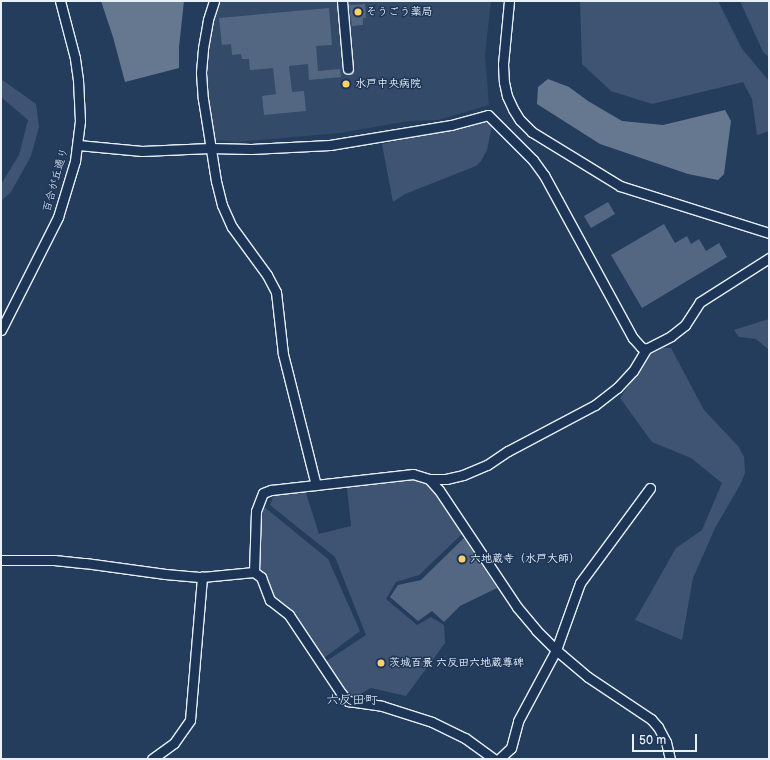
<!DOCTYPE html>
<html>
<head>
<meta charset="utf-8">
<style>
	body { margin:0 }
	#map { position:relative; width:770px; height:760px; overflow:hidden; background:#253d5d; font-family:"Balsamiq Sans","Klee One",sans-serif }
	div>[style] { position:absolute }
	[style*='--x'] { left:calc(var(--x)*1px); top:calc(var(--y)*1px); width:calc(var(--w)*1px); rotate:calc(var(--a)*1deg) }
	.built>* { inset:0; background:#334a68 }
	.green>* { inset:0; background:#3e5472 }
	.water>* { inset:0; background:#657890 }
	.building>* { inset:0; background:#536782 }
	.roads { filter:drop-shadow(1px 0 #e8f1f8) drop-shadow(-1px 0 #e8f1f8) drop-shadow(0 1px #e8f1f8) drop-shadow(0 -1px #e8f1f8) }
	.minor>* { height:9px; margin:-4.5px; padding:0 4.5px; transform-origin:4.5px; border-radius:4.5px; background:#1d3557 }
	.dots>* { width:11px; height:11px; translate:-50% -50%; box-sizing:border-box; border:2px solid #1d3557; border-radius:50% }
	span { translate:-50% -50%; white-space:nowrap; text-align:center; line-height:1.15; -webkit-text-stroke:3px #1d3557; paint-order:stroke }
	.poi-label { font-size:11px; color:#e8f1f8; font-weight:700 }
	.left { translate:0 -50%; text-align:left }
	.street-label { font-size:11px; color:#e8f1f8 }
	.quarter-label { font-size:13px; color:#e8f1f8 }
	.frame { position:absolute; inset:0; border:2px solid #e8f1f8; pointer-events:none }
	.scale { position:absolute; left:632px; top:734px; width:65px; height:18px; box-sizing:border-box; border:2px solid #e8f1f8; border-top:0; padding-left:5px; font-size:12px; line-height:14px; white-space:nowrap; color:#e8f1f8; -webkit-text-stroke:3px #1d3557; paint-order:stroke }
</style>
</head>
<body>
<div id="map">
	<div class="built">
		<div style="clip-path:polygon(217px 1px,491px 1px,485px 55px,489px 105px,438px 120px,409px 121px,340px 133px,236px 142px,215px 140px,207px 102px,204px 65px,209px 33px)"></div>
	</div>
	<div class="green">
		<div style="clip-path:polygon(580px 1px,718px 1px,742px 49px,769px 81px,769px 131px,757px 135px,752px 99px,743px 82px,652px 104px,611px 91px,582px 64px)"></div>
		<div style="clip-path:polygon(740px 1px,769px 1px,769px 57px,763px 52px)"></div>
		<div style="clip-path:polygon(1px 79px,36px 104px,39px 127px,31px 156px,11px 192px,1px 201px,1px 184px,19px 155px,28px 120px,1px 97px)"></div>
		<div style="clip-path:polygon(484px 121px,489px 122px,492px 126px,487px 150px,481px 161px,476px 166px,405px 194px,393px 202px,382px 144px)"></div>
		<div style="clip-path:polygon(769px 319px,769px 350px,756px 339px,739px 337px,734px 330px)"></div>
		<div style="clip-path:polygon(662px 348px,671px 348px,704px 410px,738px 446px,744px 457px,745px 473px,740px 485px,715px 528px,693px 578px,682px 640px,635px 620px,676px 548px,702px 530px,722px 483px,691px 458px,652px 442px,620px 398px,650px 355px)"></div>
		<div style="clip-path:polygon(413px 480px,434px 484px,462px 534px,419px 575px,396px 582px,386px 599px,417px 625px,431px 617px,444px 625px,445px 643px,406px 696px,371px 688px,352px 698px,325px 662px,366px 635px,335px 557px,270px 505px,275px 492px,305px 490px,319px 534px,351px 526px,347px 488px)"></div>
		<div style="clip-path:polygon(263px 506px,328px 559px,360px 631px,324px 658px,291px 611px,274px 599px,258px 570px)"></div>
	</div>
	<div class="water">
		<div style="clip-path:polygon(101px 1px,184px 1px,179px 47px,179px 68px,125px 82px,113px 37px)"></div>
		<div style="clip-path:polygon(548px 79px,569px 87px,588px 101px,622px 121px,663px 125px,725px 110px,731px 121px,724px 174px,718px 180px,688px 174px,600px 144px,537px 104px,538px 87px)"></div>
	</div>
	<div class="building">
		<div style="clip-path:polygon(365px 4px,366px 18px,363px 18px,363px 25px,352px 26px,349px 5px)"></div>
		<div style="clip-path:polygon(329px 8px,332px 45px,316px 46px,318px 71px,340px 69px,341px 77px,309px 80px,308px 64px,289px 66px,292px 92px,304px 91px,306px 111px,264px 115px,262px 96px,276px 94px,273px 68px,250px 70px,249px 59px,242px 59px,241px 54px,232px 55px,231px 44px,222px 45px,219px 18px)"></div>
		<div style="clip-path:polygon(608px 202px,615px 214px,591px 228px,584px 216px)"></div>
		<div style="clip-path:polygon(664px 224px,675px 243px,687px 236px,691px 244px,699px 239px,706px 251px,719px 243px,727px 257px,642px 308px,611px 255px)"></div>
		<div style="clip-path:polygon(464px 538px,497px 588px,460px 606px,444px 622px,432px 611px,418px 621px,390px 597px,398px 585px,421px 580px)"></div>
	</div>
	<div class="roads">
		<div class="minor">
			<div style="--x:214;--y:1;--w:20;--a:108"></div>
			<div style="--x:208;--y:20;--w:29;--a:100"></div>
			<div style="--x:203;--y:49;--w:24;--a:95"></div>
			<div style="--x:201;--y:73;--w:26;--a:86"></div>
			<div style="--x:203;--y:99;--w:83;--a:81"></div>
			<div style="--x:216;--y:181;--w:25;--a:76"></div>
			<div style="--x:222;--y:205;--w:24;--a:66"></div>
			<div style="--x:232;--y:227;--w:59;--a:53.9"></div>
			<div style="--x:267;--y:275;--w:19;--a:62"></div>
			<div style="--x:276;--y:292;--w:62;--a:83.6"></div>
			<div style="--x:283;--y:354;--w:135;--a:75.9"></div>
			<div style="--x:342;--y:1;--w:68;--a:85"></div>
			<div style="--x:509;--y:1;--w:63;--a:95.4"></div>
			<div style="--x:503;--y:64;--w:18;--a:87"></div>
			<div style="--x:504;--y:82;--w:14;--a:78"></div>
			<div style="--x:507;--y:96;--w:14;--a:65"></div>
			<div style="--x:513;--y:109;--w:13;--a:58"></div>
			<div style="--x:520;--y:120;--w:17;--a:45"></div>
			<div style="--x:532;--y:132;--w:103;--a:31.5"></div>
			<div style="--x:620;--y:186;--w:156;--a:17.5"></div>
			<div style="--x:78;--y:145;--w:64;--a:5.4"></div>
			<div style="--x:142;--y:151;--w:68;--a:-2.5"></div>
			<div style="--x:210;--y:148;--w:41;--a:1.4"></div>
			<div style="--x:251;--y:149;--w:79;--a:-2.9"></div>
			<div style="--x:330;--y:145;--w:123;--a:-9.4"></div>
			<div style="--x:451;--y:125;--w:38;--a:-15"></div>
			<div style="--x:488;--y:115;--w:64;--a:45"></div>
			<div style="--x:533;--y:160;--w:19;--a:54"></div>
			<div style="--x:544;--y:175;--w:186;--a:61.4"></div>
			<div style="--x:633;--y:338;--w:12;--a:48"></div>
			<div style="--x:641;--y:347;--w:5;--a:22"></div>
			<div style="--x:1;--y:330;--w:127;--a:-63.2"></div>
			<div style="--x:58;--y:217;--w:59;--a:-73.1"></div>
			<div style="--x:75;--y:161;--w:40;--a:-82.9"></div>
			<div style="--x:80;--y:121;--w:41;--a:-92.8"></div>
			<div style="--x:78;--y:80;--w:22;--a:-98"></div>
			<div style="--x:75;--y:58;--w:59;--a:-104.7"></div>
			<div style="--x:429;--y:479;--w:15;--a:48"></div>
			<div style="--x:439;--y:490;--w:141;--a:56.3"></div>
			<div style="--x:517;--y:607;--w:30;--a:50"></div>
			<div style="--x:536;--y:630;--w:28;--a:45"></div>
			<div style="--x:556;--y:650;--w:42;--a:40.2"></div>
			<div style="--x:588;--y:677;--w:76;--a:33.7"></div>
			<div style="--x:651;--y:719;--w:11;--a:49"></div>
			<div style="--x:658;--y:727;--w:17;--a:62"></div>
			<div style="--x:666;--y:742;--w:17;--a:77"></div>
			<div style="--x:1;--y:560;--w:53;--a:0"></div>
			<div style="--x:54;--y:560;--w:31;--a:6"></div>
			<div style="--x:85;--y:563;--w:81;--a:7.8"></div>
			<div style="--x:165;--y:574;--w:37;--a:5"></div>
			<div style="--x:202;--y:577;--w:52;--a:-5.5"></div>
			<div style="--x:254;--y:572;--w:9;--a:36"></div>
			<div style="--x:261;--y:577;--w:25;--a:69"></div>
			<div style="--x:270;--y:600;--w:24;--a:38"></div>
			<div style="--x:289;--y:615;--w:94;--a:56.3"></div>
			<div style="--x:341;--y:693;--w:11;--a:49"></div>
			<div style="--x:348;--y:701;--w:34;--a:8"></div>
			<div style="--x:382;--y:706;--w:52;--a:17.7"></div>
			<div style="--x:432;--y:722;--w:37;--a:26"></div>
			<div style="--x:465;--y:738;--w:36;--a:36"></div>
			<div style="--x:254;--y:572;--w:61;--a:-88.1"></div>
			<div style="--x:256;--y:511;--w:19;--a:-69"></div>
			<div style="--x:263;--y:493;--w:9;--a:-21"></div>
			<div style="--x:271;--y:490;--w:143;--a:-6.4"></div>
			<div style="--x:413;--y:474;--w:17;--a:17"></div>
			<div style="--x:429;--y:479;--w:17;--a:0"></div>
			<div style="--x:446;--y:479;--w:17;--a:-13"></div>
			<div style="--x:463;--y:475;--w:26;--a:-23"></div>
			<div style="--x:487;--y:465;--w:25;--a:-34"></div>
			<div style="--x:508;--y:451;--w:98;--a:-27.9"></div>
			<div style="--x:595;--y:405;--w:28;--a:-38"></div>
			<div style="--x:617;--y:388;--w:23;--a:-47"></div>
			<div style="--x:633;--y:371;--w:26;--a:-59"></div>
			<div style="--x:646;--y:349;--w:28;--a:-27"></div>
			<div style="--x:671;--y:336;--w:18;--a:-38"></div>
			<div style="--x:685;--y:325;--w:27;--a:-57"></div>
			<div style="--x:700;--y:302;--w:82;--a:-32.5"></div>
			<div style="--x:152;--y:759;--w:27;--a:-36"></div>
			<div style="--x:174;--y:743;--w:28;--a:-55"></div>
			<div style="--x:190;--y:720;--w:144;--a:-85.2"></div>
			<div style="--x:499;--y:759;--w:16;--a:-43"></div>
			<div style="--x:511;--y:748;--w:28;--a:-75"></div>
			<div style="--x:518;--y:721;--w:81;--a:-61.8"></div>
			<div style="--x:556;--y:650;--w:71;--a:-70.3"></div>
			<div style="--x:580;--y:583;--w:118;--a:-53.6"></div>
		</div>
	</div>
	<div class="dots">
		<div style="left:358px;top:12px;background:#ffd166"></div>
		<div style="left:346px;top:84px;background:#ffd166"></div>
		<div style="left:462px;top:559px;background:#ffd166"></div>
		<div style="left:381px;top:663px;background:#ffd166"></div>
	</div>
	<div class="poi-label">
		<span class="left" style="left:366px;top:12px">そうごう薬局</span>
		<span class="left" style="left:355px;top:84px">水戸中央病院</span>
		<span class="left" style="left:470px;top:559px">六地蔵寺（水戸大師）</span>
		<span class="left" style="left:389px;top:663px">茨城百景 六反田六地蔵尊碑</span>
	</div>
	<div class="street-label">
		<span style="left:56px;top:180px;rotate:-74deg">百合が丘通り</span>
	</div>
	<div class="quarter-label">
		<span style="left:352px;top:700px">六反田町</span>
	</div>
	<div class="frame"></div>
	<div class="scale">50 m</div>
</div>
</body>
</html>
